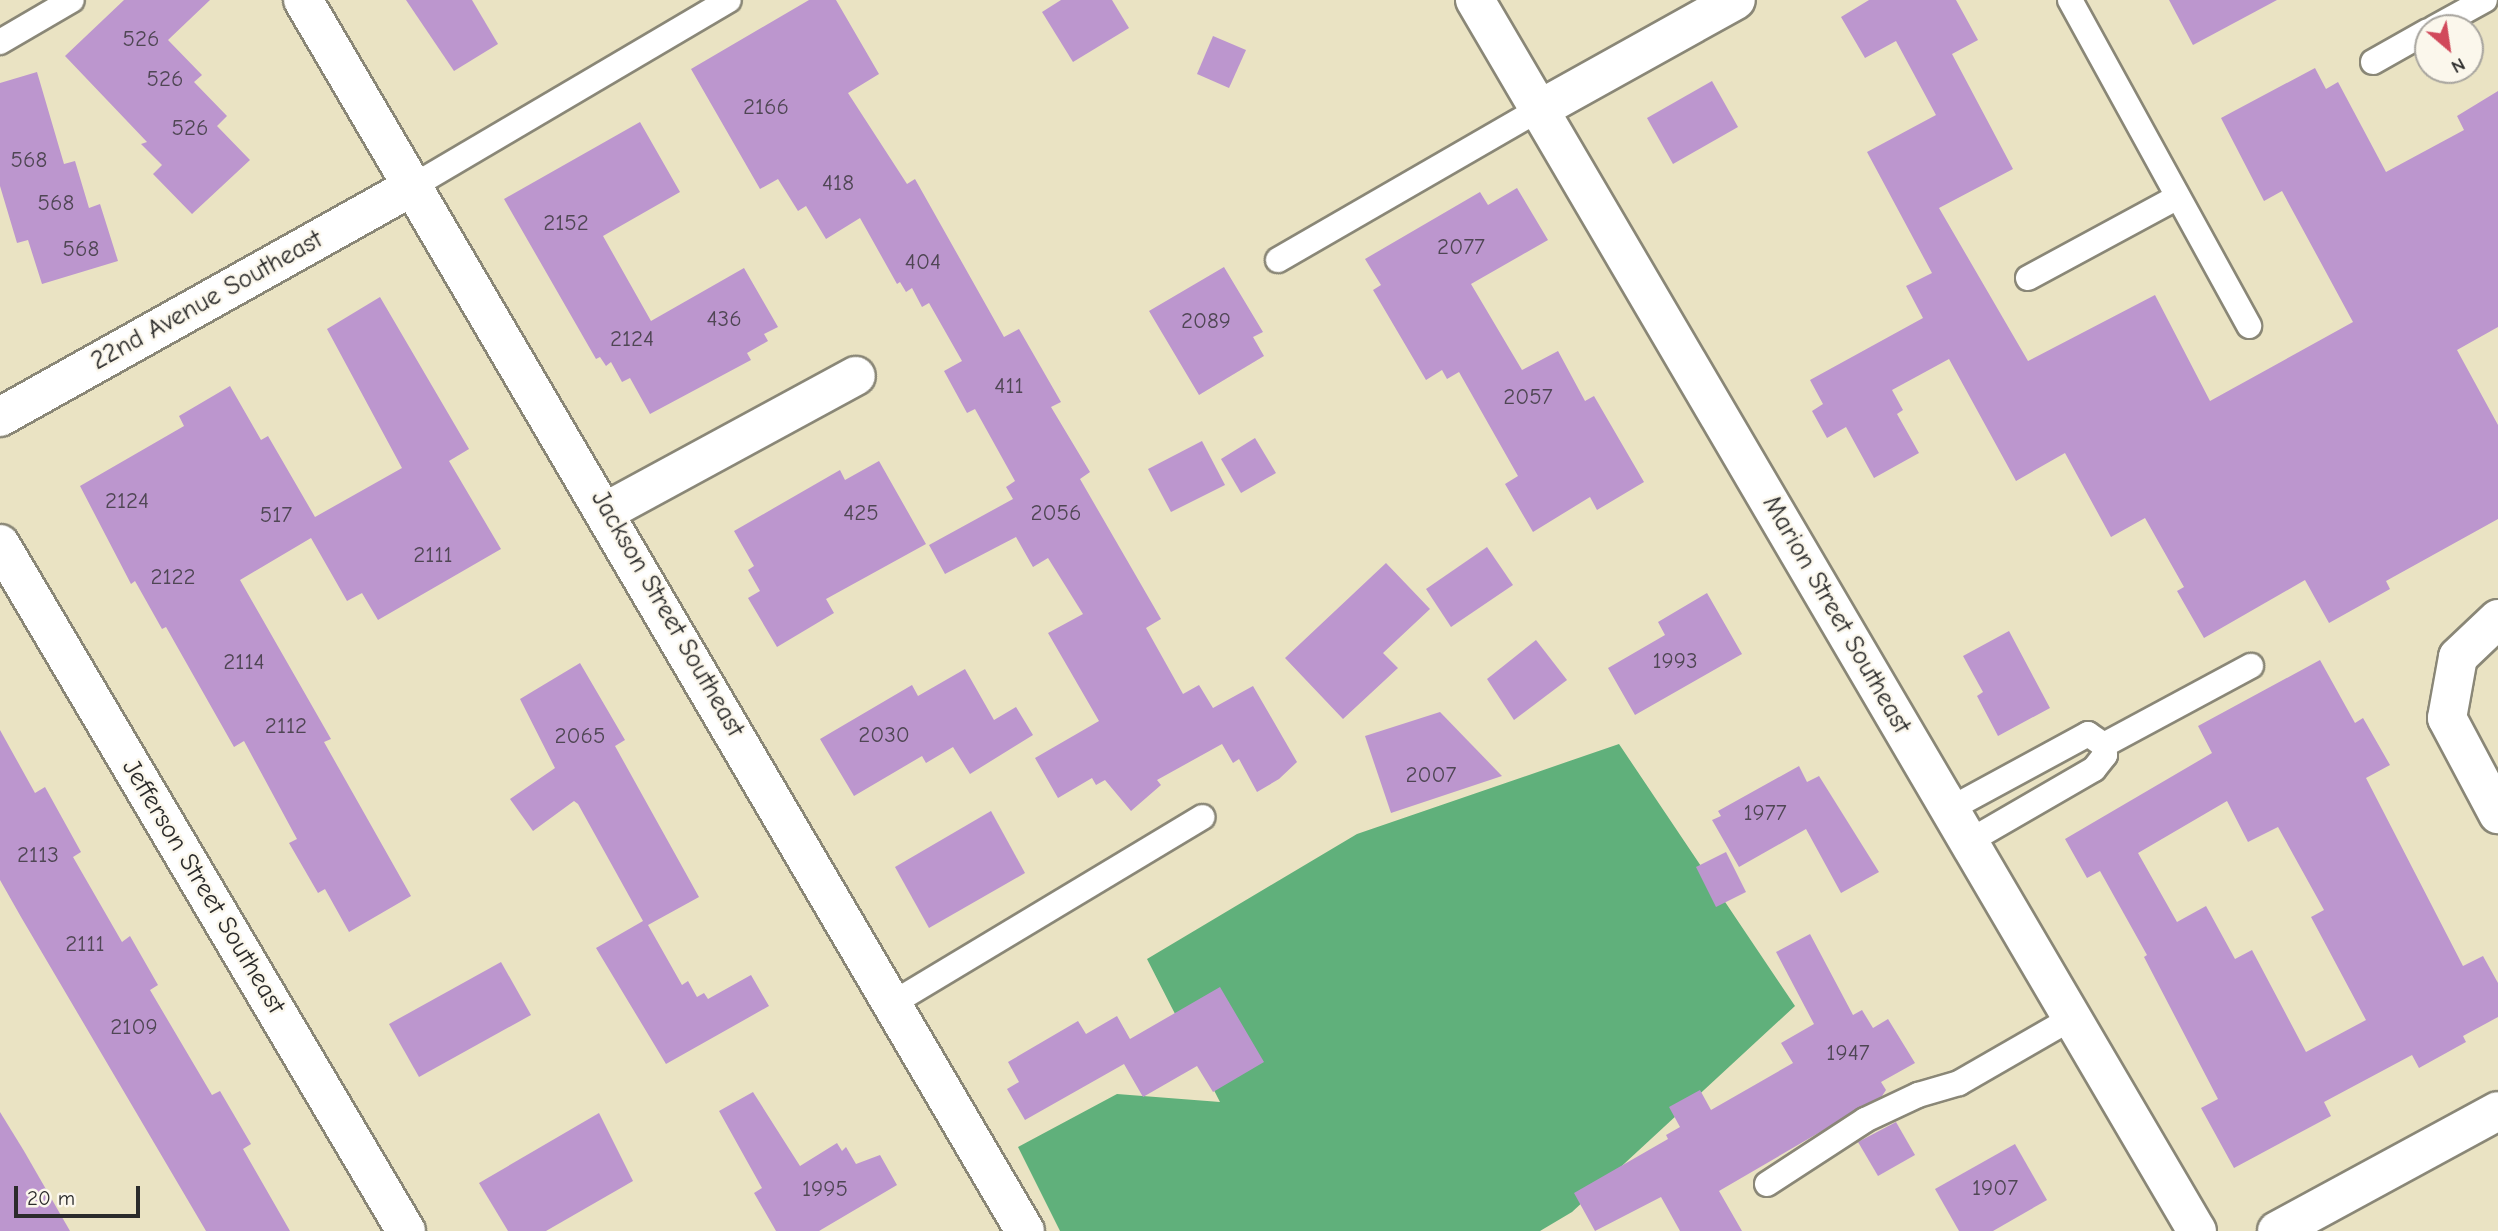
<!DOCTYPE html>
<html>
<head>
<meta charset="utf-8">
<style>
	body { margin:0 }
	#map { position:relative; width:2498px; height:1231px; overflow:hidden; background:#eae3c3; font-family:"Comic Neue",sans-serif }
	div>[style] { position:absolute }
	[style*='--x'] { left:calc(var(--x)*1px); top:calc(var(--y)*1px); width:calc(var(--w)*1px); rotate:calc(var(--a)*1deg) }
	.forest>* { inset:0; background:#60b07b }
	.building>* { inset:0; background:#bc96ce }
	.roads { filter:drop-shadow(2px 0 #8a8777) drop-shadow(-2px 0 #8a8777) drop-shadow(0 2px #8a8777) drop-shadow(0 -2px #8a8777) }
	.service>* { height:24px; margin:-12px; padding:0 12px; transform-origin:12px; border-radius:12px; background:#fff }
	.minor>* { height:38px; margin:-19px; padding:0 19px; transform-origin:19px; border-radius:19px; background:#fff }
	.tertiary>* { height:38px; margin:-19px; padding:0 19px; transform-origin:19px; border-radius:19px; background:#fff }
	span { translate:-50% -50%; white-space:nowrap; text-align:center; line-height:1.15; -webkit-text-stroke:5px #fbf7ec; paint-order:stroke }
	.number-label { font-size:23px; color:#4f4654 }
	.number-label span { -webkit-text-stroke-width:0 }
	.street-label { font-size:26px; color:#2b2b2b }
	.north { position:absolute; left:2414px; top:14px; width:70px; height:70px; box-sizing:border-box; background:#fbf7ec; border:2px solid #a8a59f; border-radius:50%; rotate:151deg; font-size:19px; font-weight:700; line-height:28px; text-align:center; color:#2b2b2b }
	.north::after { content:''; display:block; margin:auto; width:24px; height:32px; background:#d1495b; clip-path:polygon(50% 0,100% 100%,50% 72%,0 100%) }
	.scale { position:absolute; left:14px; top:1186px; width:126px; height:32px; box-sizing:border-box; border:4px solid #2b2b2b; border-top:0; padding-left:9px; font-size:21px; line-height:24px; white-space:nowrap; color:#2b2b2b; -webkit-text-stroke:5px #fbf7ec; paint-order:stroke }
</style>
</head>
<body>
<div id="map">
	<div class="forest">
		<div style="clip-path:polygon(1619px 744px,1795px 1006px,1572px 1212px,1540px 1231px,1060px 1231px,1018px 1147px,1117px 1094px,1220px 1102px,1147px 959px,1357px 834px)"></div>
	</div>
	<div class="building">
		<div style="clip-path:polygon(124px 0,210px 0,168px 40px,202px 75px,194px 82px,227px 116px,217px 126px,250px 160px,192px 214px,153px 174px,162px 165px,141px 144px,147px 142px,65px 56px)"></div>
		<div style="clip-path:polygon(406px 0,472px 0,498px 44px,454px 71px)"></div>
		<div style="clip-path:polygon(809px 0,836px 0,879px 74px,848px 93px,907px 184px,915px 179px,1004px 337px,1019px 329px,1061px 402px,1051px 407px,1090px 472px,1080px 479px,1161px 619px,1146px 628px,1183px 694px,1199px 685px,1213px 708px,1253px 686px,1297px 762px,1279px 779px,1257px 792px,1239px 759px,1233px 763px,1222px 744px,1157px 780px,1161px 785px,1131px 811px,1105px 780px,1096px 785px,1092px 778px,1058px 798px,1035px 758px,1099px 721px,1048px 633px,1083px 614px,1048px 558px,1033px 567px,1016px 537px,945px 574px,929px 545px,1013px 499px,1006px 487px,1015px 481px,975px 409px,967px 413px,944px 371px,962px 361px,929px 303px,922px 307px,912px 288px,906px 292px,900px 282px,897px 284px,860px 218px,826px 239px,806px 206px,798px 211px,778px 179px,760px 189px,691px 69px)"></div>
		<div style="clip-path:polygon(1061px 0,1112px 0,1129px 28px,1073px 62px,1042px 12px)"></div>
		<div style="clip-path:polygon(1869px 0,1956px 0,1978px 40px,1952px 54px,2013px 169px,1939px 208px,2028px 361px,2155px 295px,2210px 401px,2353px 322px,2282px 191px,2264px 201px,2221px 118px,2315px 68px,2326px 89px,2338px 82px,2386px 172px,2464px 130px,2457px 116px,2498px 91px,2498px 327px,2457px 350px,2498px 425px,2498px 519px,2386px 581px,2390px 589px,2329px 623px,2305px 580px,2204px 638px,2177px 591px,2184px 587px,2145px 518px,2111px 537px,2065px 453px,2016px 481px,1949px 359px,1892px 390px,1903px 410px,1897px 414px,1919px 453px,1874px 478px,1846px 427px,1827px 438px,1812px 411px,1823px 404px,1810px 380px,1923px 318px,1906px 286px,1932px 273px,1867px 152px,1936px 115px,1896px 41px,1865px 58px,1841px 17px)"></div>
		<div style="clip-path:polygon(2169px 0,2277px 0,2193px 45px)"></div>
		<div style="clip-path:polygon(1213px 36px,1246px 50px,1229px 88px,1197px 74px)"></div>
		<div style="clip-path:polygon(37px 72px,64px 164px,75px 161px,89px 208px,100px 204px,118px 261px,42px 284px,28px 240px,17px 243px,0 186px,0 83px)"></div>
		<div style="clip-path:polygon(1712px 81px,1738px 127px,1673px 164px,1647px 118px)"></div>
		<div style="clip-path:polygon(640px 122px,680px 192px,603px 236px,651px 321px,744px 268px,778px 327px,764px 334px,768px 341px,747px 353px,751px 360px,650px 414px,630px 378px,622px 382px,611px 362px,606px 366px,600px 357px,596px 359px,504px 199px)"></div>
		<div style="clip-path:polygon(1517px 188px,1548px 240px,1471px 284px,1522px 370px,1558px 351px,1585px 401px,1594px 396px,1644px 482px,1597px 510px,1590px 497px,1533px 532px,1505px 484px,1518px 476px,1459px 372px,1447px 379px,1442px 370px,1426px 380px,1373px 290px,1381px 285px,1365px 259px,1480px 192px,1488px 205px)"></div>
		<div style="clip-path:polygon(1224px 267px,1263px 332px,1253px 337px,1264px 356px,1199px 395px,1149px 311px)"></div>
		<div style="clip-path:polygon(380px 297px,469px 449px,449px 461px,501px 549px,378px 620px,362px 593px,347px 601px,311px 538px,240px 580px,331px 739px,324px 742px,411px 896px,349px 932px,325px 889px,318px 893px,289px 843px,297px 839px,244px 741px,234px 747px,166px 627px,162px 629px,135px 581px,131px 584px,80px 486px,184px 426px,179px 416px,230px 386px,261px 440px,268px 436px,315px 517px,402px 468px,327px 329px)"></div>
		<div style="clip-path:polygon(1255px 438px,1276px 473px,1241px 493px,1221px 459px)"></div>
		<div style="clip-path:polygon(1202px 441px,1225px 485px,1171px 512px,1148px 469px)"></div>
		<div style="clip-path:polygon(879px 461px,926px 544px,826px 599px,834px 613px,777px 647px,748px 598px,760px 591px,748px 570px,754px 566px,734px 531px,840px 470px,845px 480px)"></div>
		<div style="clip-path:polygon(1487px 547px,1513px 585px,1451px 627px,1426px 589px)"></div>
		<div style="clip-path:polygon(1386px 563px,1430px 609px,1383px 653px,1398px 668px,1343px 719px,1285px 658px)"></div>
		<div style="clip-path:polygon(1707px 593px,1742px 654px,1635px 715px,1608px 668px,1665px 635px,1658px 622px)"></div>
		<div style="clip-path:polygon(2009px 631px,2050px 708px,1998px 736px,1977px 696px,1983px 692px,1963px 656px)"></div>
		<div style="clip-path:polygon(1536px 640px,1567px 680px,1514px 720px,1487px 679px)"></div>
		<div style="clip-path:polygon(evenodd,2320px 660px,2355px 723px,2363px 718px,2390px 765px,2366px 778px,2463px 966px,2483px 956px,2498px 983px,2498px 1017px,2463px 1036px,2466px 1042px,2419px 1068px,2412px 1055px,2324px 1102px,2331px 1116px,2234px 1168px,2201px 1108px,2218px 1099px,2144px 957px,2147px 955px,2100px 871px,2087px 878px,2065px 839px,2212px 753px,2198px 726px,2320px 660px,2227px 801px,2248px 842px,2278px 827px,2324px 910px,2311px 917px,2366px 1020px,2306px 1052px,2252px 950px,2235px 959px,2206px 906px,2177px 922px,2138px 853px,2227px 801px)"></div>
		<div style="clip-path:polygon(580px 663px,625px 740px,615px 746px,699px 897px,648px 925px,682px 985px,688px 981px,697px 997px,704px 993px,708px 999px,751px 975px,769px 1006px,666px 1064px,596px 948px,643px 921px,578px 804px,574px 801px,533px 831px,510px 799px,555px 768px,520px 699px)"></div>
		<div style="clip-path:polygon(965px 669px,994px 720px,1016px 707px,1033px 735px,970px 774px,953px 747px,926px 763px,922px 756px,854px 796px,820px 739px,912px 685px,918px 696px)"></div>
		<div style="clip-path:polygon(1440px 712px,1502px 776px,1391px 813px,1365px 736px)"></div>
		<div style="clip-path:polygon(0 730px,35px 793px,45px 787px,81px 852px,73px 857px,122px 942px,130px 936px,158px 985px,150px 990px,212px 1095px,220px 1091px,251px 1144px,243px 1149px,290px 1231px,206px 1231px,21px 917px,0 880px)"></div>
		<div style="clip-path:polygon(1799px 766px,1807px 782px,1819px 776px,1879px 872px,1841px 893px,1806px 829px,1739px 867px,1712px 820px,1721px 816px,1718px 811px)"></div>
		<div style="clip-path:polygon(991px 811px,1025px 873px,929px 928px,895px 867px)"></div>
		<div style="clip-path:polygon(1726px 852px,1746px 892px,1716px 907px,1696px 867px)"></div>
		<div style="clip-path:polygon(1810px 934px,1853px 1015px,1862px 1010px,1873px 1028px,1888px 1019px,1915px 1063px,1881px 1082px,1886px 1090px,1882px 1096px,1719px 1191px,1742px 1231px,1680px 1231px,1661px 1197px,1595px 1231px,1574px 1193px,1668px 1139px,1666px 1135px,1680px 1127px,1669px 1107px,1700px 1090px,1711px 1110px,1793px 1063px,1781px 1043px,1814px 1024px,1776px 952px)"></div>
		<div style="clip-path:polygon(501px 962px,531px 1015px,419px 1077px,389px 1024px)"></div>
		<div style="clip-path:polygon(1220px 987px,1264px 1062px,1213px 1092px,1197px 1066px,1143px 1097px,1124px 1064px,1025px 1120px,1007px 1089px,1019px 1082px,1008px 1062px,1078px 1021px,1086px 1034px,1117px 1016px,1130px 1039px)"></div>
		<div style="clip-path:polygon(753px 1092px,800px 1166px,837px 1143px,842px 1151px,846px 1147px,856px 1164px,880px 1155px,897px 1185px,819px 1231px,776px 1231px,754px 1193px,762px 1188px,719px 1111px)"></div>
		<div style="clip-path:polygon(0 1112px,24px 1151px,70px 1231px,0 1231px)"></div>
		<div style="clip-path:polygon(599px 1113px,633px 1181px,546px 1231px,508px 1231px,479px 1183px)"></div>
		<div style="clip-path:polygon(1896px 1122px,1915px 1155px,1878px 1176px,1858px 1142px)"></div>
		<div style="clip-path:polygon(2015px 1144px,2047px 1200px,1993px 1231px,1959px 1231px,1935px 1189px)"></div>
	</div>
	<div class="roads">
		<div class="service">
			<div style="--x:2070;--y:0;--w:372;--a:61.2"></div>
			<div style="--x:2434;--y:28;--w:58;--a:-28.8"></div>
			<div style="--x:0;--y:42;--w:83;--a:-30.3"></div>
			<div style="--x:2373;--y:62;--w:63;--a:-29.4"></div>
			<div style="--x:415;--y:185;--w:364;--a:-30.5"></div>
			<div style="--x:1278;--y:260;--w:302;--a:-30"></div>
			<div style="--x:2028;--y:278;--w:170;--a:-28.4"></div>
			<div style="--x:2104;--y:745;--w:167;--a:-28.3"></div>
			<div style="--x:1950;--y:809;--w:157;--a:-28.5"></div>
			<div style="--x:2088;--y:734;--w:19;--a:35"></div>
			<div style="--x:2104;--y:745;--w:10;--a:84"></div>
			<div style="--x:2105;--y:755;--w:18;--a:128"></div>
			<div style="--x:2094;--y:769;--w:146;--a:149.9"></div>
			<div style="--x:893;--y:1003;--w:361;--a:-31"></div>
			<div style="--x:1767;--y:1184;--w:117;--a:-33.1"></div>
			<div style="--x:1865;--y:1120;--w:59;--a:-25.3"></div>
			<div style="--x:1918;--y:1095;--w:43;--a:-16.3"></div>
			<div style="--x:1959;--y:1083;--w:130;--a:-29.9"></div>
		</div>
		<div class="minor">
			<div style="--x:1540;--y:109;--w:224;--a:-29.1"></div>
			<div style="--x:0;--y:417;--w:475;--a:-29.2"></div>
			<div style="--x:607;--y:511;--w:283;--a:-28.5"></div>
			<div style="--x:0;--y:544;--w:798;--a:59.42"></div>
			<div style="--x:2498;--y:619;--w:55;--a:136.5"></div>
			<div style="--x:2458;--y:657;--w:62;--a:100.2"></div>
			<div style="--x:2447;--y:718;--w:109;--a:62"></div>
			<div style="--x:2277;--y:1231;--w:251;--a:-28.5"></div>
		</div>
		<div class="tertiary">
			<div style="--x:303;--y:0;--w:1427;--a:59.61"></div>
			<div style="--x:1475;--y:0;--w:1427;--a:59.61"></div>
		</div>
	</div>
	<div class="number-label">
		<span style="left:141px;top:39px">526</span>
		<span style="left:165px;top:79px">526</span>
		<span style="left:766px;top:107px">2166</span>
		<span style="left:190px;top:128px">526</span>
		<span style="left:29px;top:160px">568</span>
		<span style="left:838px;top:183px">418</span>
		<span style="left:56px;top:203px">568</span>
		<span style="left:566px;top:223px">2152</span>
		<span style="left:1461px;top:247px">2077</span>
		<span style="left:81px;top:249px">568</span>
		<span style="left:923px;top:262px">404</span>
		<span style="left:724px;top:319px">436</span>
		<span style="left:1206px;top:321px">2089</span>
		<span style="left:632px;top:339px">2124</span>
		<span style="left:1009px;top:386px">411</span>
		<span style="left:1528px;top:397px">2057</span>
		<span style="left:127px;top:501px">2124</span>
		<span style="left:861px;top:513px">425</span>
		<span style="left:1056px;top:513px">2056</span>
		<span style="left:276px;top:515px">517</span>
		<span style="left:433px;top:555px">2111</span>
		<span style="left:173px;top:577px">2122</span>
		<span style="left:1675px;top:661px">1993</span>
		<span style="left:244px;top:662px">2114</span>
		<span style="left:286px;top:726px">2112</span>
		<span style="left:884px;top:735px">2030</span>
		<span style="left:580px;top:736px">2065</span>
		<span style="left:1431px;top:775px">2007</span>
		<span style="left:1765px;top:813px">1977</span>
		<span style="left:38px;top:855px">2113</span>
		<span style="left:85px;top:944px">2111</span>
		<span style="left:134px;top:1027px">2109</span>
		<span style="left:1848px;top:1053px">1947</span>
		<span style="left:1995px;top:1188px">1907</span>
		<span style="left:825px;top:1189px">1995</span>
	</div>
	<div class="street-label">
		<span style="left:207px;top:301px;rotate:-29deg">22nd Avenue Southeast</span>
		<span style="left:667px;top:614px;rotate:60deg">Jackson Street Southeast</span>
		<span style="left:1836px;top:615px;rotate:60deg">Marion Street Southeast</span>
		<span style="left:203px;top:887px;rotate:59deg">Jefferson Street Southeast</span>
	</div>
	<div class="north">N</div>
	<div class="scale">20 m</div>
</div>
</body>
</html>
